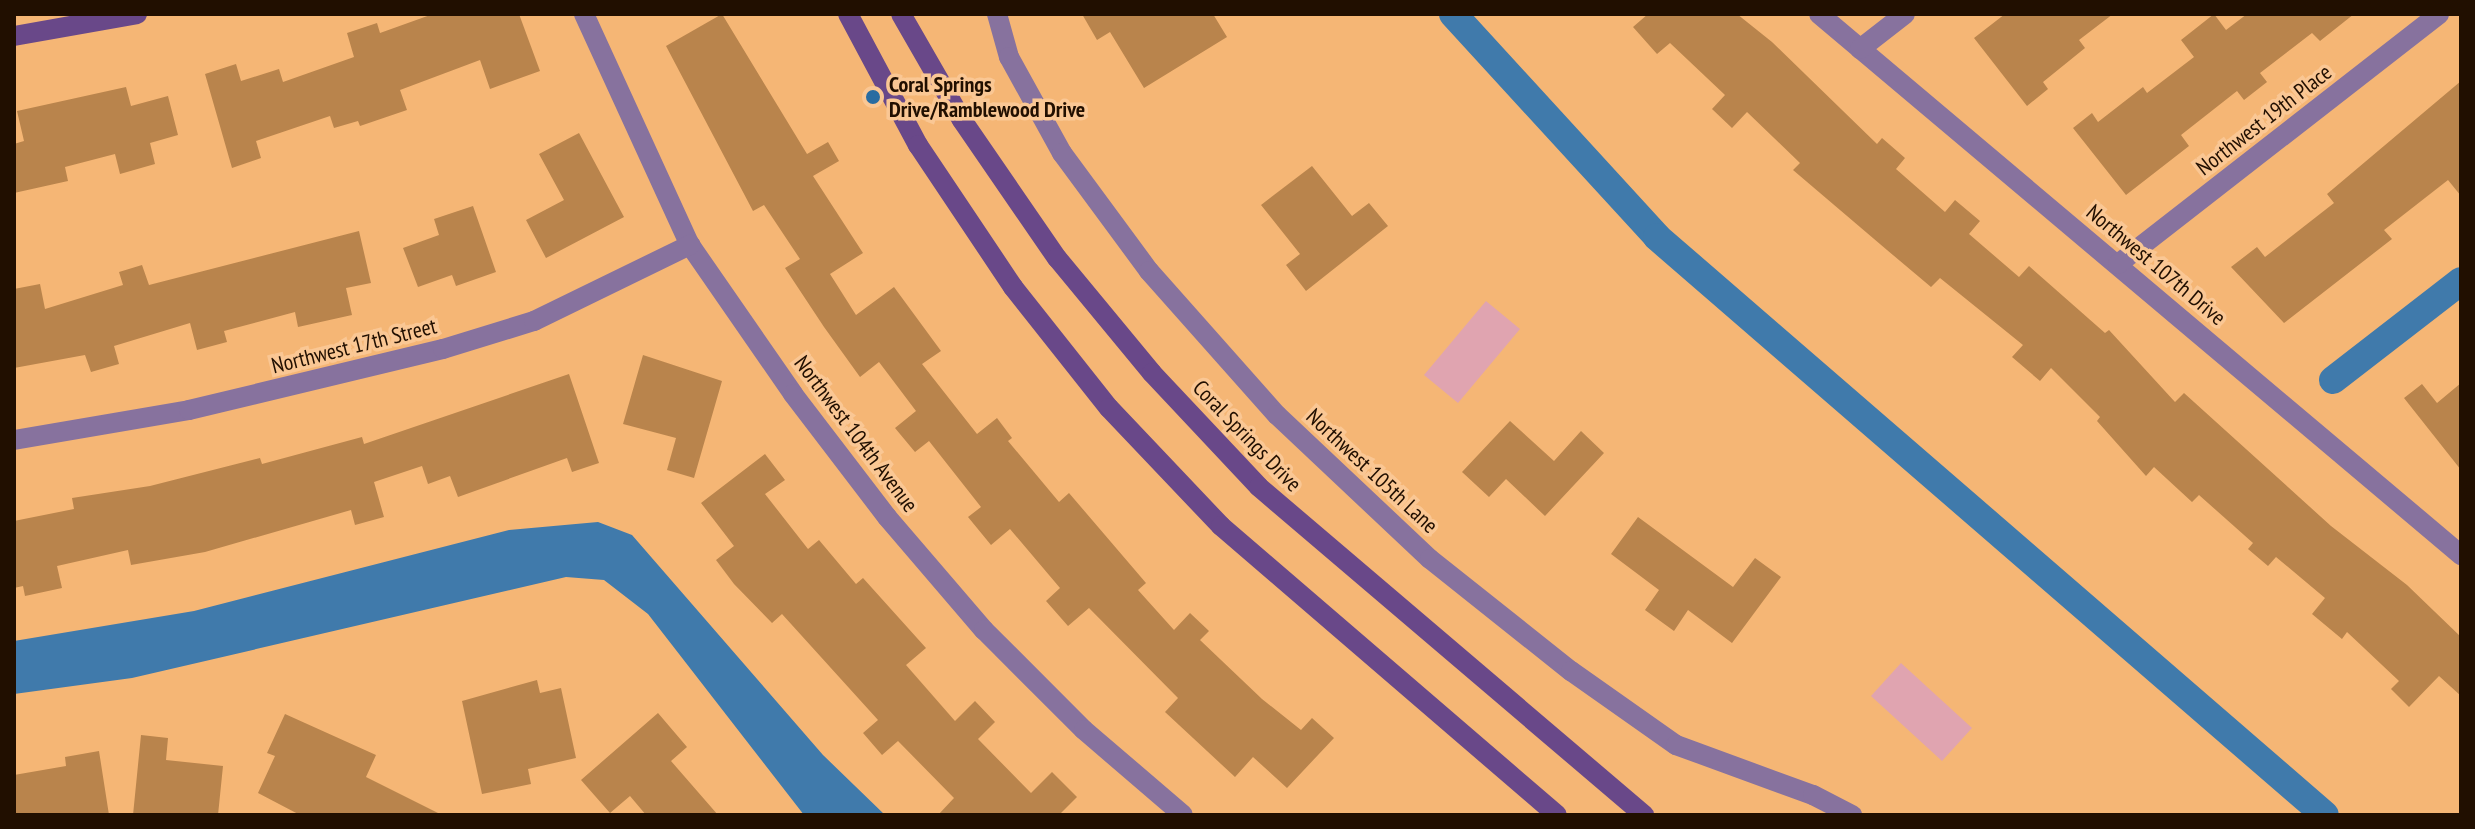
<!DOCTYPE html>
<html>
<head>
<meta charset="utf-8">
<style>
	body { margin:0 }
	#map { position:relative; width:2475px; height:829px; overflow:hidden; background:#f5b675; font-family:"PT Sans Narrow",sans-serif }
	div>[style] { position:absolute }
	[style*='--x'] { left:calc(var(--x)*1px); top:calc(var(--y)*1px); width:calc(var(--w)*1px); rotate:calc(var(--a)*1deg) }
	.green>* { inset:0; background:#e0a4b0 }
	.water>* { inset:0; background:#407aab }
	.canal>* { height:28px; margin:-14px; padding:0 14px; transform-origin:14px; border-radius:14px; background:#407aab }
	.building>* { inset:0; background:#b9844c }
	.street>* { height:20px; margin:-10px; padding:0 10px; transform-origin:10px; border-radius:10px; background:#87729e }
	.secondary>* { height:20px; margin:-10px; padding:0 10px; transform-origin:10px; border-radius:10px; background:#694889 }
	.dots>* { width:22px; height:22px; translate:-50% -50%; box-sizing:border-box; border:4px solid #fac794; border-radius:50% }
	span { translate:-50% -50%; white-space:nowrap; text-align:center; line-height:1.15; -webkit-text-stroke:7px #fac794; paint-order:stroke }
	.poi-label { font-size:22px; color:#210f00; font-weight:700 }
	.left { translate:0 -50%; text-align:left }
	.street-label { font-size:22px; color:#210f00 }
	.frame { position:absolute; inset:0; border:16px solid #210f00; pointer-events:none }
</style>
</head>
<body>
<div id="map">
	<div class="green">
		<div style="clip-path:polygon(1486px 301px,1520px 329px,1458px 403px,1424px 375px)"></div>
		<div style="clip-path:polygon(1901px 663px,1972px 728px,1942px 761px,1871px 696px)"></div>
	</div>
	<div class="water">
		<div style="clip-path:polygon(598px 522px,632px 535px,823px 755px,885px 815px,804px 815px,648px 614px,604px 580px,566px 577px,132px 678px,14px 694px,14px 641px,194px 611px,509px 530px)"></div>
	</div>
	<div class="canal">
		<div style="--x:1453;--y:14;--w:302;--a:47.5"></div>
		<div style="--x:1657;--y:237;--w:883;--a:40.87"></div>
		<div style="--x:2333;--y:380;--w:162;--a:-37.7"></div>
	</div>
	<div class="building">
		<div style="clip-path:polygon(433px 14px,519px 14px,540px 71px,490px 89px,480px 60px,400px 90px,407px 110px,360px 126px,358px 121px,334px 128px,330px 116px,256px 141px,261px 158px,232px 168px,205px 74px,236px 64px,241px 81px,279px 69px,283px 82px,354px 57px,347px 33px,377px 23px,380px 33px)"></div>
		<div style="clip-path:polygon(722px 14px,807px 154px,828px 142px,839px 161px,813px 176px,863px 253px,830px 274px,856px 315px,894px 287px,941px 351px,922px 364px,977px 434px,997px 418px,1012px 438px,1008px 441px,1059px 502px,1069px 493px,1146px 583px,1138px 590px,1174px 630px,1190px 613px,1209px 631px,1200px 640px,1262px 699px,1301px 730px,1312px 718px,1334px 738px,1287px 788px,1253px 757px,1235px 777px,1165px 712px,1178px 698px,1089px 608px,1068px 626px,1046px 601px,1060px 588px,1010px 529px,991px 545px,968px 517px,981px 507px,929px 441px,915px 452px,895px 428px,916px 411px,879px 362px,860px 377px,824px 327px,785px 268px,800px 259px,764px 205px,753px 211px,666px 46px)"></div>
		<div style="clip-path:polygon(1082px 14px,1213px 14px,1227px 37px,1144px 88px,1110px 32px,1097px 40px)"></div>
		<div style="clip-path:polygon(1648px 14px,1737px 14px,1772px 42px,1877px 144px,1882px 138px,1905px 158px,1896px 169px,1945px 212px,1955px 200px,1980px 221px,1969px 234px,2019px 277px,2029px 266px,2105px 333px,2109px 330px,2175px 402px,2184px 393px,2331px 526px,2407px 585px,2461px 637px,2461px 696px,2439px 676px,2409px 707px,2391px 689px,2399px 681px,2347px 632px,2342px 639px,2312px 614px,2325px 598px,2276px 557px,2268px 566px,2248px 549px,2253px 543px,2199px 495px,2192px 502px,2154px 467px,2146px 476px,2097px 421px,2100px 417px,2051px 368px,2040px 381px,2012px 357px,2023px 345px,1940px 278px,1931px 287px,1887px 250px,1793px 170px,1800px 163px,1747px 112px,1732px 128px,1712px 109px,1725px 95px,1670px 43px,1657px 54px,1633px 27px)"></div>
		<div style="clip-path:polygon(2005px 14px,2113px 14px,2079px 40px,2085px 48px,2043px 82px,2048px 89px,2027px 106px,1974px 38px)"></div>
		<div style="clip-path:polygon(2214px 14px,2226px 30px,2247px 14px,2354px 14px,2320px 41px,2312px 33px,2260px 73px,2267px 82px,2244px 100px,2237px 91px,2181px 135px,2189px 146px,2126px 195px,2073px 128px,2092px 113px,2098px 122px,2143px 87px,2147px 93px,2194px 57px,2181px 40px)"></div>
		<div style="clip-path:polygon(2461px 81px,2461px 196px,2448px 180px,2384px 230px,2392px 239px,2284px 323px,2231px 267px,2257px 247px,2265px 257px,2334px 203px,2327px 194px)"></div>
		<div style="clip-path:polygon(126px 87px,131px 106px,168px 96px,178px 135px,150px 143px,155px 164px,120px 174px,115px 154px,65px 167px,68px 181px,14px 193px,14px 144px,24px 141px,17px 111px)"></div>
		<div style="clip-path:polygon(579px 133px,624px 217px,546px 258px,526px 220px,564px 200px,539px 154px)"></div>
		<div style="clip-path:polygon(1312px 166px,1352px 216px,1369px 203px,1388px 226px,1306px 291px,1286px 265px,1300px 254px,1261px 205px)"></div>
		<div style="clip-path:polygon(473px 206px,496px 272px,456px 286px,452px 275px,418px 287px,403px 248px,439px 235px,434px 219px)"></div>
		<div style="clip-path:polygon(359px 231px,371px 283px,346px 288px,352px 315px,298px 327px,295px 312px,224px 331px,227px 342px,197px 350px,190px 323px,114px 346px,119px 364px,91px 372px,85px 355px,14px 368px,14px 289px,40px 284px,45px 309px,123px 285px,119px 272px,142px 265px,149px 285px)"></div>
		<div style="clip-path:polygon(643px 355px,722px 381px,694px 478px,667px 470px,676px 438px,623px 424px)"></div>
		<div style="clip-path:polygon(569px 374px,599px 463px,572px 472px,567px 458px,458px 497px,450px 476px,428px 484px,422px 466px,374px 482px,384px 517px,355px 525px,351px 510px,205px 552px,131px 565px,128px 550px,57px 566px,62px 588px,25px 596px,23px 586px,14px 588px,14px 521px,74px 509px,72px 498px,150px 486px,260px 458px,262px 464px,362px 437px,364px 444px)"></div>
		<div style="clip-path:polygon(2461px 383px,2461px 470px,2404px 398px,2422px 384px,2437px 403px)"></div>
		<div style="clip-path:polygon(1510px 421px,1554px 461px,1581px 431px,1604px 453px,1545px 516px,1506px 479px,1489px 497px,1462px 472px)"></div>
		<div style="clip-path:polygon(765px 454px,785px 480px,765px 494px,808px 549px,819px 540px,856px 584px,863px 578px,926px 648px,906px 665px,955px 721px,975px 701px,995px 722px,978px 739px,1031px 793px,1052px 772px,1077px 797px,1059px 815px,938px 815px,954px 798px,898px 741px,882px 755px,863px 733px,878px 720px,782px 614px,772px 623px,734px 584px,716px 560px,734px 546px,701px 503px)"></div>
		<div style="clip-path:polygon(1638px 517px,1733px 587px,1755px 558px,1781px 577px,1732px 643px,1688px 610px,1674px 631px,1645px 610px,1659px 590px,1611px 554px)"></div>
		<div style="clip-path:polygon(537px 680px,540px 693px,561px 688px,576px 758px,528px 769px,531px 784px,482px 794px,462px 701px)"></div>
		<div style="clip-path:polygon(658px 713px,687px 747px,671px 761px,718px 815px,646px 815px,630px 796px,610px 813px,581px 780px)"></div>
		<div style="clip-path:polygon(285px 714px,376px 755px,366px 777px,442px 815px,300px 815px,258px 793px,275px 756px,267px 753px)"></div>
		<div style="clip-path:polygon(141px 735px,168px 738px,166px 760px,223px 766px,218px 815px,133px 815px)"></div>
		<div style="clip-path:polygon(99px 751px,109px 815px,14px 815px,14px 775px,66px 766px,65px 757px)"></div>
	</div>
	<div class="street">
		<div style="--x:584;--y:14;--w:254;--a:65.4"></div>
		<div style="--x:690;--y:245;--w:181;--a:55.3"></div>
		<div style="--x:793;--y:394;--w:155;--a:52.6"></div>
		<div style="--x:887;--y:517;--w:149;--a:49.4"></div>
		<div style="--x:984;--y:630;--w:141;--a:45"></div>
		<div style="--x:1084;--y:730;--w:130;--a:40.6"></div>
		<div style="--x:997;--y:14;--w:45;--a:74.4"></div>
		<div style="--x:1009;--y:57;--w:110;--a:61.1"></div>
		<div style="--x:1062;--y:153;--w:147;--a:53.6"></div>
		<div style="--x:1149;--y:271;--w:193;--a:48.4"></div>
		<div style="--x:1277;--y:415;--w:210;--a:43.3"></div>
		<div style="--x:1430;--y:559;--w:180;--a:38.5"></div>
		<div style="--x:1571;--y:671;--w:128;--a:35.2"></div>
		<div style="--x:1676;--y:745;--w:146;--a:20.1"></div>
		<div style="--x:1813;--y:795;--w:44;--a:27.1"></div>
		<div style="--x:1819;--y:14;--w:840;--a:40.12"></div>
		<div style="--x:1860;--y:49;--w:57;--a:-37.9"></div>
		<div style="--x:2118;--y:264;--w:407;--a:-37.9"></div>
		<div style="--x:14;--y:440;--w:178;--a:-9.7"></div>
		<div style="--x:189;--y:410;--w:261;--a:-13.5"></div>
		<div style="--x:443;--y:349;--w:95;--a:-17.1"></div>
		<div style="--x:534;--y:321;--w:174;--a:-26"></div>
	</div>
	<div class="secondary">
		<div style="--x:848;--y:14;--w:149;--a:61.9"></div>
		<div style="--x:918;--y:145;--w:171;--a:56.2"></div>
		<div style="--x:1013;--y:287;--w:154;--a:51.6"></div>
		<div style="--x:1109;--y:408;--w:163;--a:46.5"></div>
		<div style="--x:1221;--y:526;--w:443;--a:40.7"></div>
		<div style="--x:901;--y:14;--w:122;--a:60.1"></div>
		<div style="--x:962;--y:120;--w:168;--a:55.5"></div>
		<div style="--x:1057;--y:258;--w:149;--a:50.4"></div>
		<div style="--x:1152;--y:373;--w:156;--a:46.8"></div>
		<div style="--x:1259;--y:487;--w:506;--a:40.43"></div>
		<div style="--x:14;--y:36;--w:125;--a:-10.1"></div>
	</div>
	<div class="dots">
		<div style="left:873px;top:97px;background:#296ca1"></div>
	</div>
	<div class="poi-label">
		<span class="left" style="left:889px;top:97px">Coral Springs<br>Drive/Ramblewood Drive</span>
	</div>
	<div class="street-label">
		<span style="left:2264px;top:120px;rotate:-38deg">Northwest 19th Place</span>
		<span style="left:2156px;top:265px;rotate:40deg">Northwest 107th Drive</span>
		<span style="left:354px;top:346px;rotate:-14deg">Northwest 17th Street</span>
		<span style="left:856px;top:434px;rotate:53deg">Northwest 104th Avenue</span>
		<span style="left:1247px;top:436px;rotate:46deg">Coral Springs Drive</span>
		<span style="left:1372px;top:471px;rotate:43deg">Northwest 105th Lane</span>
	</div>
	<div class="frame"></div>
</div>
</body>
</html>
